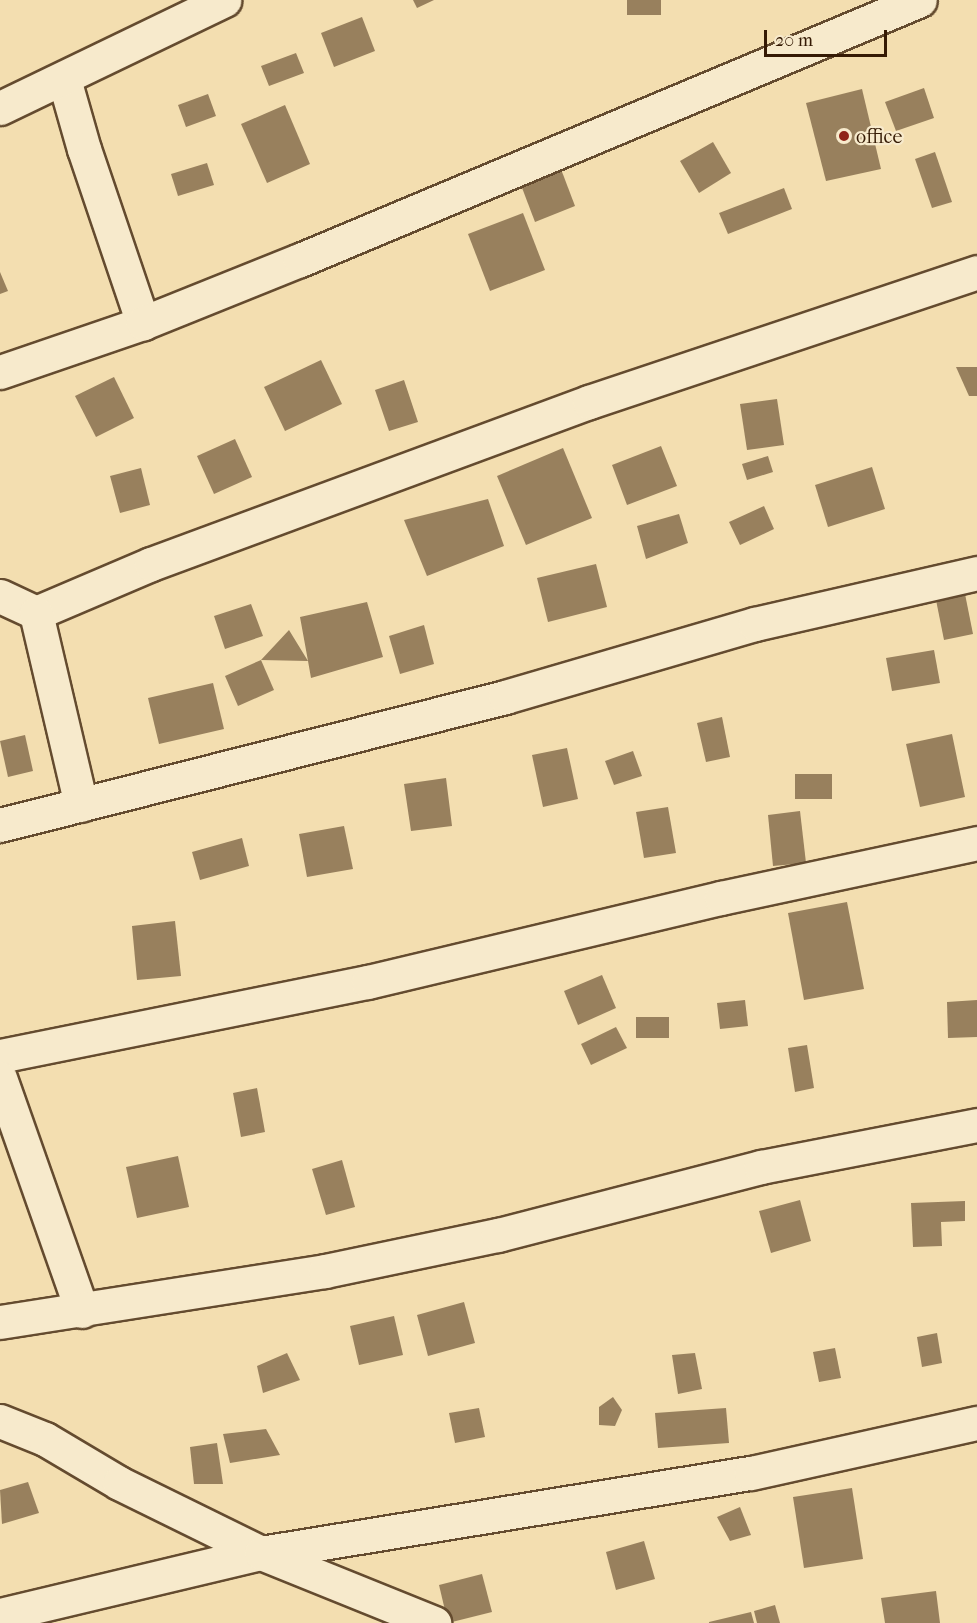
<!DOCTYPE html>
<html>
<head>
<meta charset="utf-8">
<style>
	body { margin:0 }
	#map { position:relative; width:977px; height:1623px; overflow:hidden; background:#f3deb0; font-family:"IM FELL French Canon",serif }
	div>[style] { position:absolute }
	[style*='--x'] { left:calc(var(--x)*1px); top:calc(var(--y)*1px); width:calc(var(--w)*1px); rotate:calc(var(--a)*1deg) }
	.building>* { inset:0; background:#98805d }
	.roads { filter:drop-shadow(2px 0 #644b2f) drop-shadow(-2px 0 #644b2f) drop-shadow(0 2px #644b2f) drop-shadow(0 -2px #644b2f) }
	.minor>* { height:33px; margin:-16.5px; padding:0 16.5px; transform-origin:16.5px; border-radius:16.5px; background:#f7eacc }
	.dots>* { width:16px; height:16px; translate:-50% -50%; box-sizing:border-box; border:3px solid #f7eacc; border-radius:50% }
	span { translate:-50% -50%; white-space:nowrap; text-align:center; line-height:1.15; -webkit-text-stroke:4.5px #f7eacc; paint-order:stroke }
	.poi-label { font-size:20px; color:#351a04 }
	.left { translate:0 -50%; text-align:left }
	.scale { position:absolute; left:764px; top:30px; width:123px; height:27px; box-sizing:border-box; border:3px solid #351a04; border-top:0; padding-left:8px; font-size:18px; line-height:21px; white-space:nowrap; color:#351a04; -webkit-text-stroke:4px #f7eacc; paint-order:stroke }
</style>
</head>
<body>
<div id="map">
	<div class="building">
		<div style="clip-path:polygon(413px 0,434px 0,417px 8px)"></div>
		<div style="clip-path:polygon(627px 0,661px 0,661px 15px,627px 15px)"></div>
		<div style="clip-path:polygon(362px 17px,375px 51px,334px 67px,321px 33px)"></div>
		<div style="clip-path:polygon(296px 53px,304px 73px,269px 86px,261px 66px)"></div>
		<div style="clip-path:polygon(924px 88px,934px 118px,896px 131px,885px 102px)"></div>
		<div style="clip-path:polygon(862px 89px,881px 169px,826px 181px,806px 103px)"></div>
		<div style="clip-path:polygon(208px 94px,216px 116px,186px 127px,178px 105px)"></div>
		<div style="clip-path:polygon(285px 105px,310px 164px,267px 183px,241px 124px)"></div>
		<div style="clip-path:polygon(713px 142px,731px 173px,699px 193px,680px 161px)"></div>
		<div style="clip-path:polygon(935px 152px,952px 202px,932px 208px,915px 159px)"></div>
		<div style="clip-path:polygon(556px 156px,575px 206px,535px 222px,516px 172px)"></div>
		<div style="clip-path:polygon(207px 163px,214px 185px,178px 196px,171px 174px)"></div>
		<div style="clip-path:polygon(784px 188px,792px 209px,728px 234px,719px 213px)"></div>
		<div style="clip-path:polygon(523px 213px,545px 270px,490px 291px,468px 234px)"></div>
		<div style="clip-path:polygon(0 272px,8px 291px,0 294px)"></div>
		<div style="clip-path:polygon(321px 360px,342px 404px,285px 431px,264px 387px)"></div>
		<div style="clip-path:polygon(956px 367px,977px 367px,977px 396px,969px 396px)"></div>
		<div style="clip-path:polygon(114px 377px,134px 418px,96px 437px,75px 396px)"></div>
		<div style="clip-path:polygon(404px 380px,418px 422px,389px 431px,375px 390px)"></div>
		<div style="clip-path:polygon(777px 399px,784px 445px,747px 450px,740px 404px)"></div>
		<div style="clip-path:polygon(235px 439px,252px 477px,214px 494px,197px 456px)"></div>
		<div style="clip-path:polygon(661px 446px,677px 486px,627px 505px,612px 465px)"></div>
		<div style="clip-path:polygon(563px 448px,592px 518px,526px 545px,497px 476px)"></div>
		<div style="clip-path:polygon(768px 456px,773px 472px,747px 480px,742px 464px)"></div>
		<div style="clip-path:polygon(872px 467px,885px 509px,828px 527px,815px 485px)"></div>
		<div style="clip-path:polygon(141px 468px,150px 505px,120px 513px,110px 476px)"></div>
		<div style="clip-path:polygon(488px 499px,504px 546px,427px 576px,404px 520px)"></div>
		<div style="clip-path:polygon(764px 506px,774px 529px,740px 545px,729px 522px)"></div>
		<div style="clip-path:polygon(679px 514px,688px 543px,646px 559px,637px 526px)"></div>
		<div style="clip-path:polygon(596px 564px,607px 607px,548px 622px,537px 578px)"></div>
		<div style="clip-path:polygon(965px 594px,973px 634px,944px 640px,936px 600px)"></div>
		<div style="clip-path:polygon(367px 602px,383px 657px,311px 678px,308px 661px,261px 660px,289px 630px,308px 661px,300px 617px)"></div>
		<div style="clip-path:polygon(251px 604px,263px 636px,225px 649px,214px 616px)"></div>
		<div style="clip-path:polygon(424px 625px,434px 664px,400px 674px,389px 636px)"></div>
		<div style="clip-path:polygon(934px 650px,940px 683px,892px 691px,886px 658px)"></div>
		<div style="clip-path:polygon(261px 660px,274px 690px,238px 706px,225px 676px)"></div>
		<div style="clip-path:polygon(213px 683px,224px 729px,159px 744px,148px 698px)"></div>
		<div style="clip-path:polygon(722px 717px,730px 757px,706px 762px,697px 723px)"></div>
		<div style="clip-path:polygon(952px 734px,965px 797px,920px 807px,906px 744px)"></div>
		<div style="clip-path:polygon(25px 735px,33px 771px,8px 777px,0 741px)"></div>
		<div style="clip-path:polygon(567px 748px,578px 799px,543px 807px,532px 755px)"></div>
		<div style="clip-path:polygon(633px 751px,642px 776px,614px 785px,605px 761px)"></div>
		<div style="clip-path:polygon(795px 774px,832px 774px,832px 799px,795px 799px)"></div>
		<div style="clip-path:polygon(446px 778px,452px 826px,411px 831px,404px 784px)"></div>
		<div style="clip-path:polygon(668px 807px,676px 853px,644px 858px,636px 812px)"></div>
		<div style="clip-path:polygon(800px 811px,806px 863px,773px 866px,768px 815px)"></div>
		<div style="clip-path:polygon(344px 826px,353px 869px,307px 877px,299px 834px)"></div>
		<div style="clip-path:polygon(242px 838px,249px 866px,200px 880px,192px 852px)"></div>
		<div style="clip-path:polygon(847px 902px,864px 989px,804px 1000px,788px 913px)"></div>
		<div style="clip-path:polygon(175px 921px,181px 976px,137px 980px,132px 926px)"></div>
		<div style="clip-path:polygon(602px 975px,616px 1008px,578px 1025px,564px 991px)"></div>
		<div style="clip-path:polygon(745px 1000px,748px 1026px,720px 1029px,717px 1003px)"></div>
		<div style="clip-path:polygon(977px 1000px,977px 1037px,948px 1038px,947px 1002px)"></div>
		<div style="clip-path:polygon(636px 1017px,669px 1017px,669px 1038px,636px 1038px)"></div>
		<div style="clip-path:polygon(616px 1027px,627px 1048px,591px 1065px,581px 1044px)"></div>
		<div style="clip-path:polygon(807px 1045px,814px 1088px,795px 1092px,788px 1048px)"></div>
		<div style="clip-path:polygon(257px 1088px,265px 1132px,241px 1137px,233px 1093px)"></div>
		<div style="clip-path:polygon(178px 1156px,189px 1207px,137px 1218px,126px 1167px)"></div>
		<div style="clip-path:polygon(342px 1160px,355px 1207px,326px 1215px,312px 1169px)"></div>
		<div style="clip-path:polygon(800px 1200px,811px 1241px,771px 1253px,759px 1211px)"></div>
		<div style="clip-path:polygon(965px 1201px,965px 1221px,941px 1222px,942px 1246px,913px 1247px,911px 1203px)"></div>
		<div style="clip-path:polygon(464px 1302px,475px 1343px,428px 1356px,417px 1315px)"></div>
		<div style="clip-path:polygon(394px 1316px,403px 1355px,359px 1365px,350px 1326px)"></div>
		<div style="clip-path:polygon(937px 1333px,942px 1363px,922px 1367px,917px 1337px)"></div>
		<div style="clip-path:polygon(835px 1348px,841px 1378px,819px 1382px,813px 1352px)"></div>
		<div style="clip-path:polygon(287px 1353px,300px 1380px,263px 1393px,257px 1366px)"></div>
		<div style="clip-path:polygon(695px 1353px,702px 1389px,678px 1394px,672px 1355px)"></div>
		<div style="clip-path:polygon(613px 1397px,622px 1410px,615px 1426px,599px 1425px,599px 1407px)"></div>
		<div style="clip-path:polygon(479px 1408px,485px 1437px,455px 1443px,449px 1413px)"></div>
		<div style="clip-path:polygon(726px 1408px,729px 1443px,658px 1448px,655px 1413px)"></div>
		<div style="clip-path:polygon(266px 1429px,280px 1455px,230px 1463px,223px 1434px)"></div>
		<div style="clip-path:polygon(217px 1443px,223px 1484px,194px 1484px,190px 1447px)"></div>
		<div style="clip-path:polygon(28px 1482px,39px 1513px,2px 1524px,0 1490px)"></div>
		<div style="clip-path:polygon(852px 1488px,863px 1559px,804px 1568px,793px 1497px)"></div>
		<div style="clip-path:polygon(740px 1507px,751px 1535px,730px 1541px,717px 1517px)"></div>
		<div style="clip-path:polygon(644px 1541px,655px 1579px,616px 1590px,606px 1552px)"></div>
		<div style="clip-path:polygon(482px 1574px,492px 1612px,448px 1623px,439px 1585px)"></div>
		<div style="clip-path:polygon(936px 1591px,940px 1623px,885px 1623px,881px 1598px)"></div>
		<div style="clip-path:polygon(775px 1605px,780px 1623px,757px 1623px,754px 1611px)"></div>
		<div style="clip-path:polygon(751px 1612px,754px 1623px,709px 1623px,709px 1622px)"></div>
	</div>
	<div class="roads">
		<div class="minor">
			<div style="--x:64;--y:79;--w:73;--a:74.1"></div>
			<div style="--x:84;--y:149;--w:184;--a:71.3"></div>
			<div style="--x:0;--y:108;--w:249;--a:-25.7"></div>
			<div style="--x:0;--y:372;--w:151;--a:-18.9"></div>
			<div style="--x:143;--y:323;--w:169;--a:-21.9"></div>
			<div style="--x:300;--y:260;--w:672;--a:-22.75"></div>
			<div style="--x:0;--y:596;--w:40;--a:25"></div>
			<div style="--x:36;--y:613;--w:125;--a:-23.1"></div>
			<div style="--x:151;--y:564;--w:467;--a:-20.3"></div>
			<div style="--x:589;--y:402;--w:409;--a:-18.5"></div>
			<div style="--x:36;--y:613;--w:197;--a:76.8"></div>
			<div style="--x:0;--y:825;--w:521;--a:-14.22"></div>
			<div style="--x:505;--y:697;--w:260;--a:-16.3"></div>
			<div style="--x:755;--y:624;--w:228;--a:-12.9"></div>
			<div style="--x:0;--y:1056;--w:375;--a:-11.4"></div>
			<div style="--x:368;--y:982;--w:363;--a:-13.4"></div>
			<div style="--x:721;--y:898;--w:262;--a:-12.1"></div>
			<div style="--x:0;--y:1078;--w:247;--a:70.6"></div>
			<div style="--x:0;--y:1322;--w:329;--a:-8.9"></div>
			<div style="--x:325;--y:1271;--w:177;--a:-11.8"></div>
			<div style="--x:498;--y:1235;--w:272;--a:-14.5"></div>
			<div style="--x:761;--y:1167;--w:220;--a:-11"></div>
			<div style="--x:0;--y:1421;--w:48;--a:21.8"></div>
			<div style="--x:45;--y:1439;--w:86;--a:30.7"></div>
			<div style="--x:119;--y:1483;--w:158;--a:26.2"></div>
			<div style="--x:261;--y:1553;--w:187;--a:22"></div>
			<div style="--x:0;--y:1615;--w:268;--a:-13.4"></div>
			<div style="--x:261;--y:1553;--w:496;--a:-9.3"></div>
			<div style="--x:751;--y:1473;--w:231;--a:-12.5"></div>
		</div>
	</div>
	<div class="dots">
		<div style="left:844px;top:136px;background:#8f2418"></div>
	</div>
	<div class="poi-label">
		<span class="left" style="left:856px;top:136px">office</span>
	</div>
	<div class="scale">20 m</div>
</div>
</body>
</html>
